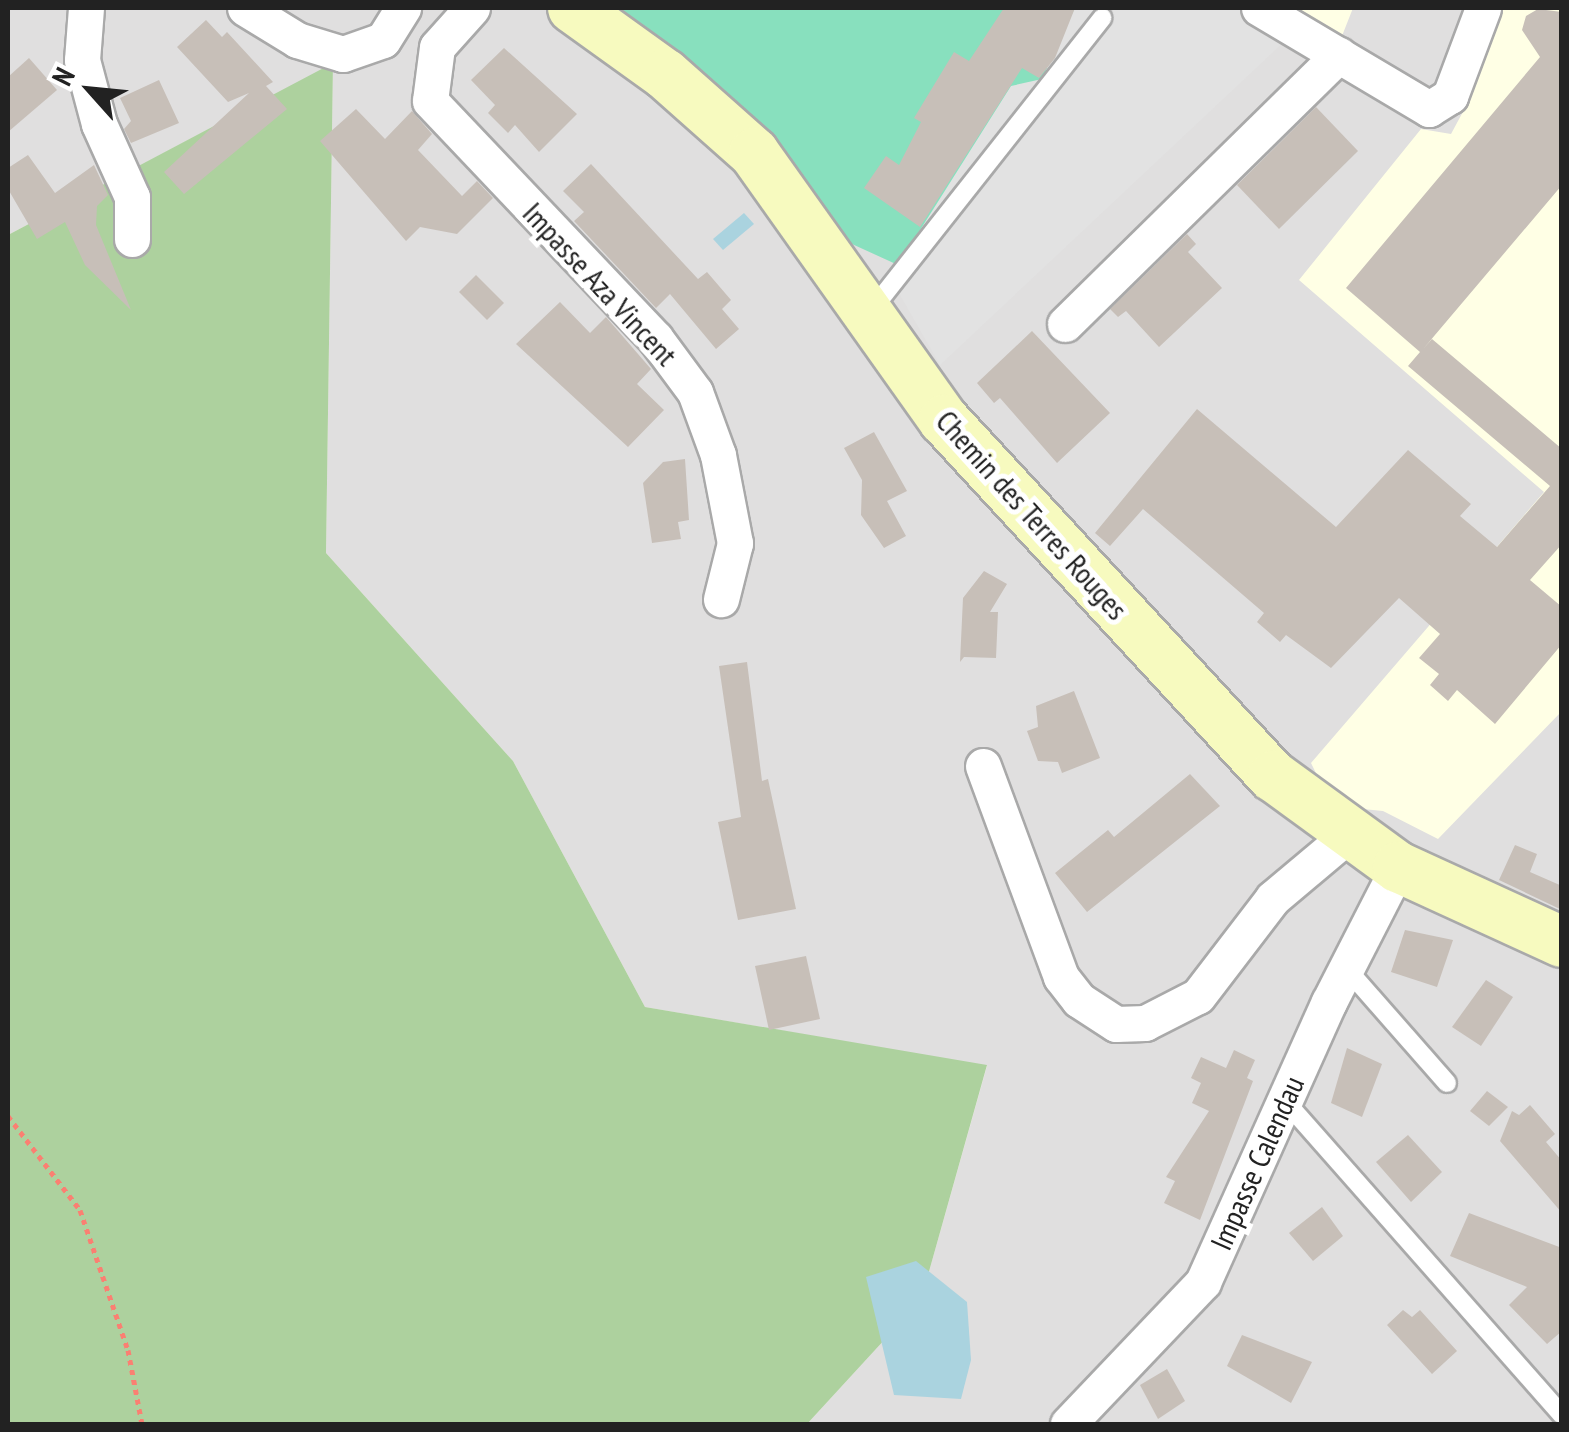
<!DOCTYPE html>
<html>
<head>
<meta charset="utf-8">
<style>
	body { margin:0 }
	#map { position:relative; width:1569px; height:1432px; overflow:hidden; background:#f2efe9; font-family:"PT Sans Narrow",sans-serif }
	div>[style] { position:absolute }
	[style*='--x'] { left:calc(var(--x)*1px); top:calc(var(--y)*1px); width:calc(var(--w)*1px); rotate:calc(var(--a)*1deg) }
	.residential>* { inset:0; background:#e0dfdf }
	.education>* { inset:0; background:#ffffe5 }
	.forest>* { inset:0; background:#add19e }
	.pitch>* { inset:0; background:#88e0be }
	.parking>* { inset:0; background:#e2e2e2 }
	.water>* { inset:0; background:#aad3df }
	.building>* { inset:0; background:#c7bfb8 }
	.path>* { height:5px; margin-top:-2.5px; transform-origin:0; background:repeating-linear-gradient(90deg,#fa8072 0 5px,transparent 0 10px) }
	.roads { filter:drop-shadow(2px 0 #a9a9a9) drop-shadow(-2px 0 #a9a9a9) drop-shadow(0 2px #a9a9a9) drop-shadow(0 -2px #a9a9a9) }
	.service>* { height:18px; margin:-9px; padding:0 9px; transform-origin:9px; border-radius:9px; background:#fff }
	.minor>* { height:35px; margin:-17.5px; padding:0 17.5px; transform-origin:17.5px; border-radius:17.5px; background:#fff }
	.secondary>* { height:50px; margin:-25px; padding:0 25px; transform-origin:25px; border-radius:25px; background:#f7fabf }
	span { translate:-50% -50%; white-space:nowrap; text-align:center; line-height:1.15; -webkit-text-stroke:10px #fff; paint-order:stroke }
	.street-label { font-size:30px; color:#222 }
	.frame { position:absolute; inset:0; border:10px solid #222; pointer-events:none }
	.north { position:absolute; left:40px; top:40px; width:100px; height:100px; -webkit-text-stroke:8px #fff; paint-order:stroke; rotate:297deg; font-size:28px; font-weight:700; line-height:40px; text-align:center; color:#222 }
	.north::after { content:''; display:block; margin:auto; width:35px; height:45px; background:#222; clip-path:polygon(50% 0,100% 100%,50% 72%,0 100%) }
</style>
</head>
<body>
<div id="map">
	<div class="residential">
		<div style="clip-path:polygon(8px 8px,1561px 8px,1561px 1424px,807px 1424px,921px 1300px,987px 1066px,645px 1007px,513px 761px,326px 553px,333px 64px,8px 235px)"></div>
	</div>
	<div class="education">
		<div style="clip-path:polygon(1282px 8px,1353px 8px,1340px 41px)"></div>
		<div style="clip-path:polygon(1492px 8px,1561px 8px,1561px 712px,1438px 839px,1383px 811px,1332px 806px,1311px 763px,1544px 492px,1299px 280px,1421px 129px,1451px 134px,1465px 108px)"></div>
	</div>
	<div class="forest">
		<div style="clip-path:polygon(333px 63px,326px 553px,513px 761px,645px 1007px,987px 1065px,921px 1300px,807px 1424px,8px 1424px,8px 235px)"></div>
	</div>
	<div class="pitch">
		<div style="clip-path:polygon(594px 8px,1075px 8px,1042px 79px,972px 153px,898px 265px,830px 234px)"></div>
	</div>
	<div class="parking">
		<div style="clip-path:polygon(1075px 8px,1242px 8px,1289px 37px,940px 365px,887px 272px,898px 265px,1011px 86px,1042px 79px)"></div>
	</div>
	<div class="water">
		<div style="clip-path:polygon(744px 213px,754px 224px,723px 250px,713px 239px)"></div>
		<div style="clip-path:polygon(916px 1261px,967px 1302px,971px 1360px,961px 1399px,894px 1395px,866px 1277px)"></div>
	</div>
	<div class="building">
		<div style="clip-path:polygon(1004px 8px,1075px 8px,1055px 58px,1039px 78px,1022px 68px,920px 227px,864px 188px,886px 156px,899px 165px,921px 122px,914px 118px,954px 52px,969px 61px)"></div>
		<div style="clip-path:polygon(1538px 9px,1562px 12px,1562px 185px,1424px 348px,1432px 339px,1562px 449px,1562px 544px,1530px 580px,1562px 607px,1562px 644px,1495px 724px,1457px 690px,1448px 701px,1430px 685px,1439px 674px,1419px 658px,1440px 634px,1399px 598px,1331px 668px,1286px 635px,1280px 642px,1257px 622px,1264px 613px,1143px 509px,1110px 546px,1095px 533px,1197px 409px,1336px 527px,1408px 450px,1471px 504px,1460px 516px,1497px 547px,1550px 486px,1408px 366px,1420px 352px,1346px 288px,1540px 57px,1522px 30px,1526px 16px)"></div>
		<div style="clip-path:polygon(206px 20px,222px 37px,227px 32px,273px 82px,266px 86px,287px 109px,184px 194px,164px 172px,249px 93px,228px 102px,177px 47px)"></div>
		<div style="clip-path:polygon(504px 48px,577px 114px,539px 152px,515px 125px,508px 133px,488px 113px,495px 105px,471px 80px)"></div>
		<div style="clip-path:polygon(29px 58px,57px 90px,8px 132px,8px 77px)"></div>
		<div style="clip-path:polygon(159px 80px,179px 123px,131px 143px,124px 129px,131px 121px,120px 98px)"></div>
		<div style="clip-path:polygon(1316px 107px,1358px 151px,1279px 229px,1237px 185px)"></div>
		<div style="clip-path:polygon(356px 109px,385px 139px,412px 111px,432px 134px,418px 150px,462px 196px,477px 181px,493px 198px,457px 234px,420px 227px,406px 241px,320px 141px)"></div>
		<div style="clip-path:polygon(28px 155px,55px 193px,94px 165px,108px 195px,97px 206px,96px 225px,131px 310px,85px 265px,65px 222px,37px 239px,8px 189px,8px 168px)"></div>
		<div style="clip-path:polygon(591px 164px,698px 279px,707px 272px,731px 300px,722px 309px,739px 329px,716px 349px,670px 294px,656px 308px,574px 221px,584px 212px,563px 191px)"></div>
		<div style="clip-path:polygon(1187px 234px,1196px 244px,1188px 252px,1222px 288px,1159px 347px,1126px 311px,1118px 317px,1110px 309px)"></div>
		<div style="clip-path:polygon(476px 275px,504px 303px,487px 320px,459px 292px)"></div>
		<div style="clip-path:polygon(560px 302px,590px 333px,606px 317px,651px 369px,637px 384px,664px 410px,628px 447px,516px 344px)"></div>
		<div style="clip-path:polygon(1032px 331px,1110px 413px,1057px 463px,1000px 398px,994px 403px,977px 383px)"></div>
		<div style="clip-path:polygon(874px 432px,907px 491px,887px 501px,906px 536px,884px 548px,861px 515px,862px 480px,844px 448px)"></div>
		<div style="clip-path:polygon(685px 459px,689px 520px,678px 522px,681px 539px,652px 543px,643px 483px,663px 462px)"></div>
		<div style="clip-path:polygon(984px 571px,1007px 584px,990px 612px,998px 612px,996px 658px,964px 657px,960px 662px,963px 598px)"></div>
		<div style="clip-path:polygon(747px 662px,762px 781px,768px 779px,796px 909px,738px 920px,718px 822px,741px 817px,719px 666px)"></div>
		<div style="clip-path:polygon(1074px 691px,1100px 758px,1062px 773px,1058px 762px,1038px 761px,1027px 731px,1038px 727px,1036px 706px)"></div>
		<div style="clip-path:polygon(1190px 774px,1220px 806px,1087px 912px,1055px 873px,1108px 830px,1114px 837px)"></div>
		<div style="clip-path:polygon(1515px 845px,1537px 854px,1530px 872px,1562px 886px,1562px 910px,1499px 880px)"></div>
		<div style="clip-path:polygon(1405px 930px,1453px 940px,1437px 987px,1391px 972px)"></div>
		<div style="clip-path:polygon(806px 956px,820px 1019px,769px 1030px,755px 966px)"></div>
		<div style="clip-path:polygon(1486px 980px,1513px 997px,1481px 1046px,1452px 1027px)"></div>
		<div style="clip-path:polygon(1347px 1048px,1382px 1064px,1362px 1117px,1331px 1103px)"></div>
		<div style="clip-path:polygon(1234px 1050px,1255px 1060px,1247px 1078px,1253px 1081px,1200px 1220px,1164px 1203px,1175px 1181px,1166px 1177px,1209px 1111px,1192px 1103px,1201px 1083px,1191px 1078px,1201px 1057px,1226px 1068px)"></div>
		<div style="clip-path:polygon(1487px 1091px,1508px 1107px,1489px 1126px,1470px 1111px)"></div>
		<div style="clip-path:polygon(1530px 1105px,1555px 1134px,1546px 1142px,1562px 1161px,1562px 1213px,1500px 1141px,1512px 1111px,1519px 1115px)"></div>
		<div style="clip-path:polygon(1408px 1135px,1442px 1172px,1411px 1202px,1376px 1162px)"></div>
		<div style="clip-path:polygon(1322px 1207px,1343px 1236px,1313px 1261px,1289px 1233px)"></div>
		<div style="clip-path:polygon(1469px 1213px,1562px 1248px,1562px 1331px,1547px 1344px,1509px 1305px,1527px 1287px,1450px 1256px)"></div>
		<div style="clip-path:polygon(1403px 1310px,1412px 1317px,1420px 1310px,1457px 1351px,1432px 1374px,1387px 1325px)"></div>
		<div style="clip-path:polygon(1242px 1335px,1312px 1362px,1291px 1403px,1227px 1366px)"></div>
		<div style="clip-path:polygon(1167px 1369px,1185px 1401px,1158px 1419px,1140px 1385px)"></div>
	</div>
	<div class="path">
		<div style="--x:8;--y:1116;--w:118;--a:52.5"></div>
		<div style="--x:80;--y:1210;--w:148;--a:71.1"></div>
		<div style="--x:128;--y:1350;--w:75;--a:79.3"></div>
	</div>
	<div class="roads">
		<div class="service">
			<div style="--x:870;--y:312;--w:375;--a:-51.7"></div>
			<div style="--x:1346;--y:968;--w:153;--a:48.7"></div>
			<div style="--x:1286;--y:1102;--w:417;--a:48.6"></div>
		</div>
		<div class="minor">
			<div style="--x:86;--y:8;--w:52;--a:94.4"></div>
			<div style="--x:82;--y:60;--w:66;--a:75.1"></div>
			<div style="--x:99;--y:124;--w:80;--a:65.7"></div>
			<div style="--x:132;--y:197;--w:42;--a:90"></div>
			<div style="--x:245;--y:8;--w:61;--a:31.6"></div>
			<div style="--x:297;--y:40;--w:48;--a:16.9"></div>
			<div style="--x:343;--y:54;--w:42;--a:-19.3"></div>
			<div style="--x:383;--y:40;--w:38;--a:-58"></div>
			<div style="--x:472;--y:8;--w:52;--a:131.9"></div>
			<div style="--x:437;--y:47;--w:54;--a:97.4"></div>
			<div style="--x:430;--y:101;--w:327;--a:46.5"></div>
			<div style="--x:655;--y:338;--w:67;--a:53.5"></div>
			<div style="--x:695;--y:392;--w:67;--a:69.9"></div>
			<div style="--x:718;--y:455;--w:90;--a:79.1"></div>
			<div style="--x:735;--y:543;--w:58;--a:104"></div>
			<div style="--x:1259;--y:8;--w:198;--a:30.7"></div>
			<div style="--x:1429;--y:109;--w:25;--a:-32"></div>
			<div style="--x:1450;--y:96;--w:94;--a:-69.4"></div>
			<div style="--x:1065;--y:324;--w:384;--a:-44.5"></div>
			<div style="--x:983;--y:766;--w:225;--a:69.7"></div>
			<div style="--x:1061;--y:977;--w:29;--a:52"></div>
			<div style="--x:1079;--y:1000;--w:44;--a:33"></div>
			<div style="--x:1116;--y:1024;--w:29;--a:-2"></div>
			<div style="--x:1145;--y:1023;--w:59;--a:-27"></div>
			<div style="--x:1198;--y:996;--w:123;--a:-52.6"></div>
			<div style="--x:1273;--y:898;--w:97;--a:-40"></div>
			<div style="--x:1068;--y:1424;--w:196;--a:-46.4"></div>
			<div style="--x:1203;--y:1282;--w:307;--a:-65.8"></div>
			<div style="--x:1329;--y:1002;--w:152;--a:-62.9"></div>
		</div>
		<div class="secondary">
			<div style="--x:573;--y:8;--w:113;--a:35.7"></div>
			<div style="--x:665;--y:74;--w:119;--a:41.6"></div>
			<div style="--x:754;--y:153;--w:328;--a:54.6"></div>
			<div style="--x:944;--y:420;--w:485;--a:47.3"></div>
			<div style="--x:1273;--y:776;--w:155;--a:36.1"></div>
			<div style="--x:1398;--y:867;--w:180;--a:24.6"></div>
		</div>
	</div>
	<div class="street-label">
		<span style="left:600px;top:284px;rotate:47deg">Impasse Aza Vincent</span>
		<span style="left:1032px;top:515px;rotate:48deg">Chemin des Terres Rouges</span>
		<span style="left:1257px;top:1163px;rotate:-66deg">Impasse Calendau</span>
	</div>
	<div class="frame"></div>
	<div class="north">N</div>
</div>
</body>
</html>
